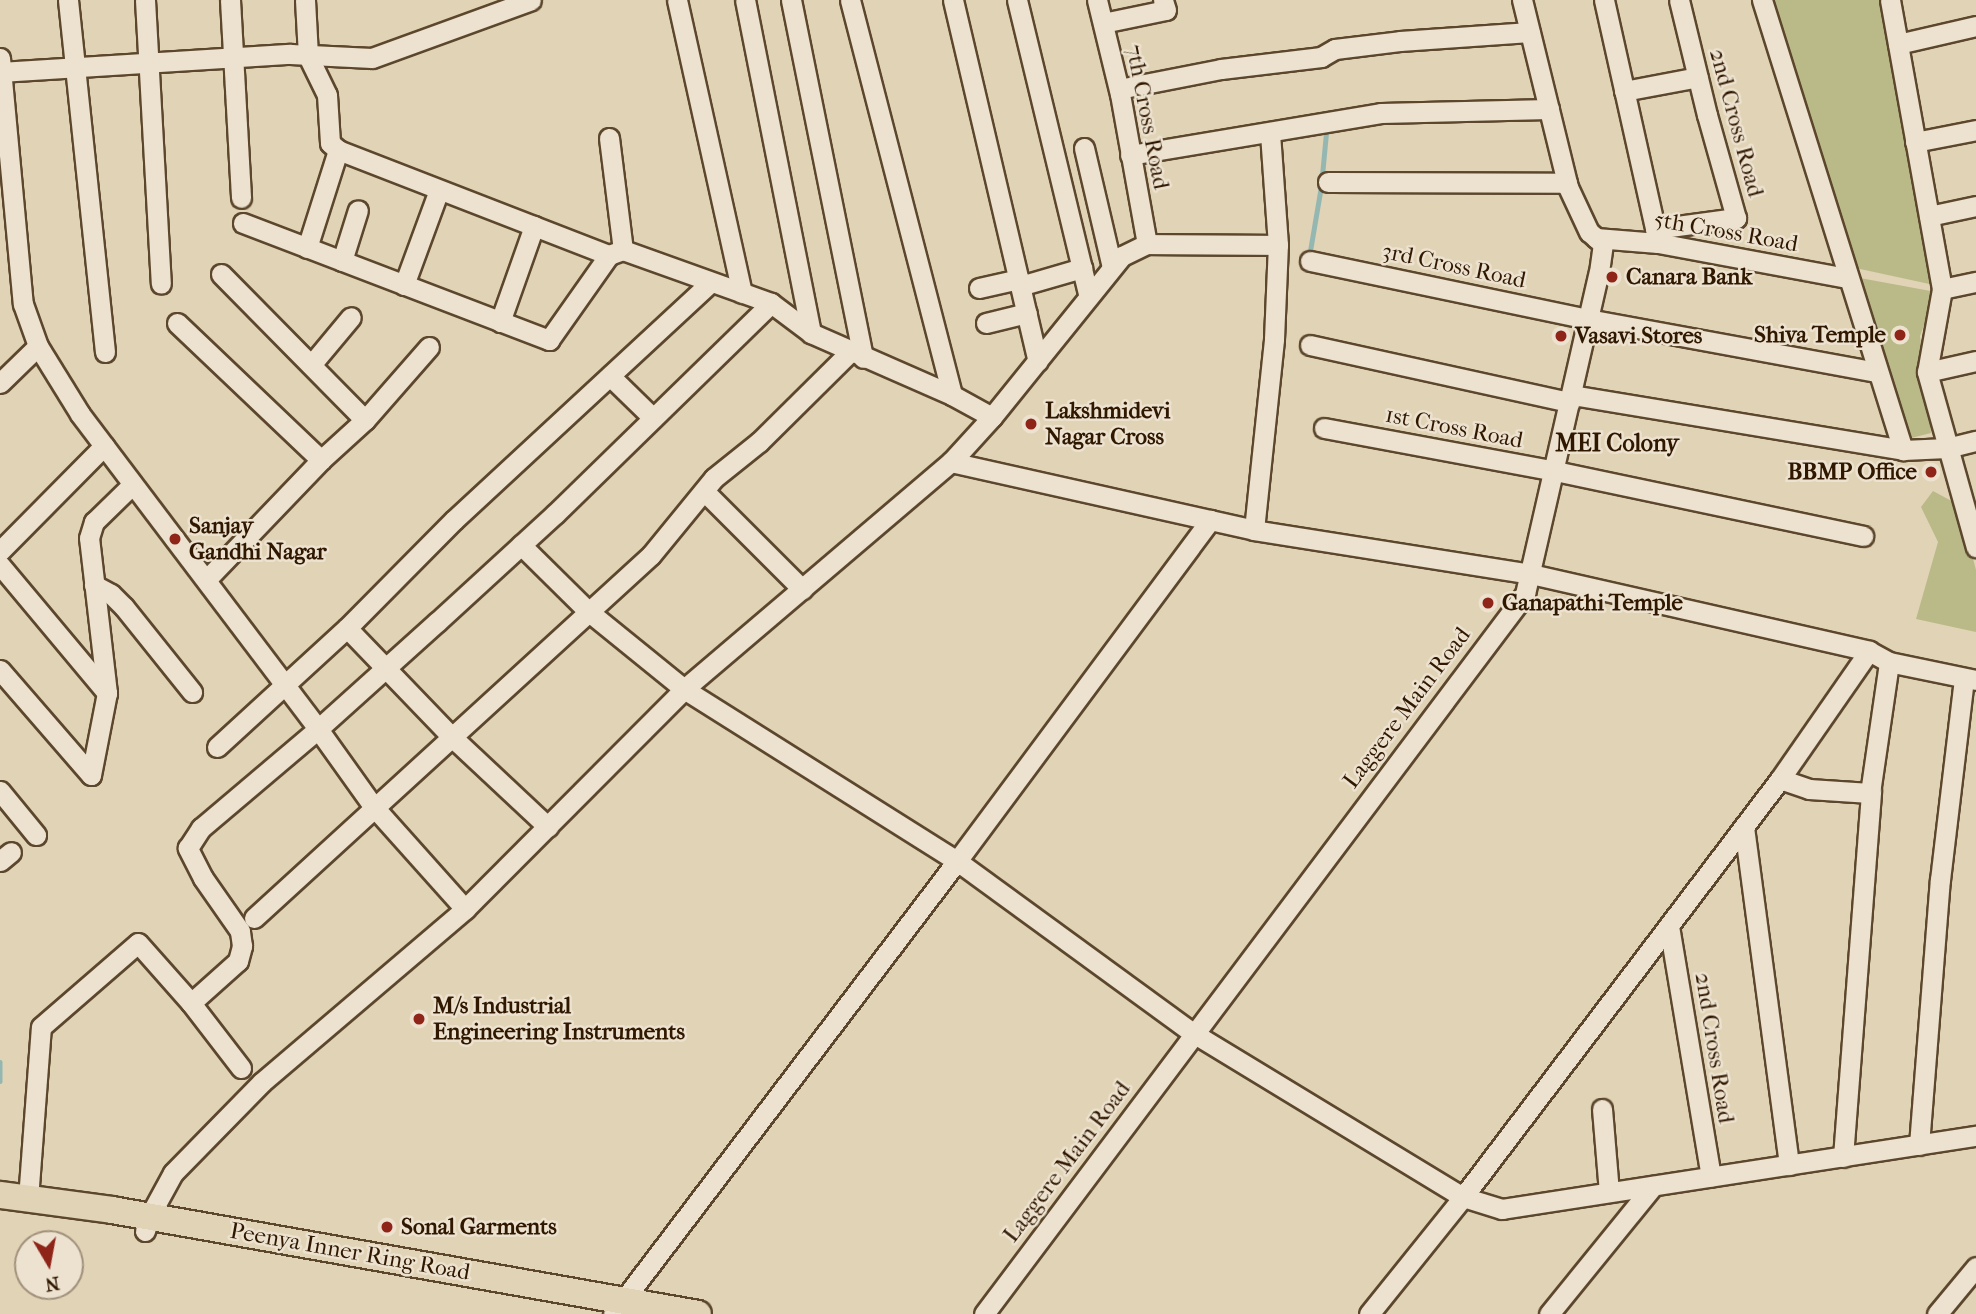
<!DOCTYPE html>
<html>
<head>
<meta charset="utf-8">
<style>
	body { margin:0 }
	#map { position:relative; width:1976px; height:1314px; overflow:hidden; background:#e1d3b5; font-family:"IM FELL French Canon",serif }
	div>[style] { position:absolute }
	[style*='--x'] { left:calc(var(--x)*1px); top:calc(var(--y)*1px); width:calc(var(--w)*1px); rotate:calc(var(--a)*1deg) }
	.green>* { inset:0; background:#baba88 }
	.stream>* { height:4.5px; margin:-2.25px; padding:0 2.25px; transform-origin:2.25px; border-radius:2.25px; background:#95b7b2 }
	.roads { filter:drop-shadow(2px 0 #5c472d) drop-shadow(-2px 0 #5c472d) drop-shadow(0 2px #5c472d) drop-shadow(0 -2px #5c472d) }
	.minor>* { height:19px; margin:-9.5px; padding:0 9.5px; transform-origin:9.5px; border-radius:9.5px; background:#ece2cf }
	.major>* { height:26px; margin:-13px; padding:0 13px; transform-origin:13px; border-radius:13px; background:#e1d3b5 }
	.dots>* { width:19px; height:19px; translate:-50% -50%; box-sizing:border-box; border:4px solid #ece2cf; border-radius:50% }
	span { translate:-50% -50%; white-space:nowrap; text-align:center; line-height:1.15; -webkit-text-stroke:5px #ece2cf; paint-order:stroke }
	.street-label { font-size:23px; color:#301800 }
	.poi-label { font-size:23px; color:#301800; font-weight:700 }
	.left { translate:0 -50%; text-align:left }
	.right { translate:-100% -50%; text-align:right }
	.neighbourhood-label { font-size:24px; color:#301800; font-weight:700 }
	.north { position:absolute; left:14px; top:1230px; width:70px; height:70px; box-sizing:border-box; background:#ece2cf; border:2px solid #a1917c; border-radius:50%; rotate:170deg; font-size:19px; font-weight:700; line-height:28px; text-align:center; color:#301800 }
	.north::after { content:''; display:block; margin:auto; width:24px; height:32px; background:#8f2418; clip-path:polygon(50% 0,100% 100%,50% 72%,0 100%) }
</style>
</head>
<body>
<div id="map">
	<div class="green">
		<div style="clip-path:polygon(1770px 0,1880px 0,1934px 285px,1851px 267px)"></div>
		<div style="clip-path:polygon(1860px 278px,1936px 292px,1920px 336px,1931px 433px,1903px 440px)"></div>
		<div style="clip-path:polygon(1933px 491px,1959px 505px,1976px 570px,1976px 632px,1916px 619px,1938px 542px,1921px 507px)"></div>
	</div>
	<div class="stream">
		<div style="--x:1309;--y:257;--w:72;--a:-80.4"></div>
		<div style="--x:1321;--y:186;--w:53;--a:-84.6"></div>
		<div style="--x:0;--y:1062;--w:19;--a:90"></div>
	</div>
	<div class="roads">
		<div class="minor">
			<div style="--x:68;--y:0;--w:354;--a:84"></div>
			<div style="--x:145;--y:0;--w:284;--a:86.8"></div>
			<div style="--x:230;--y:0;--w:198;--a:86.8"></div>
			<div style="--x:305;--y:0;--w:56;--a:86.9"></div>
			<div style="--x:308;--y:56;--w:43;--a:64"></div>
			<div style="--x:327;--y:95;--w:48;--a:86.4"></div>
			<div style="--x:330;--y:143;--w:11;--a:41"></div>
			<div style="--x:338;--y:150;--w:291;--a:21.2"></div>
			<div style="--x:609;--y:255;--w:15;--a:-20"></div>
			<div style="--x:623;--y:250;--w:157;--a:19.7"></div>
			<div style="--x:771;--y:303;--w:50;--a:36.9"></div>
			<div style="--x:677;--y:0;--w:300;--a:77.5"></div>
			<div style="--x:791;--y:0;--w:365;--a:78.6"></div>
			<div style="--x:850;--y:0;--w:408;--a:75.5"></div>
			<div style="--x:953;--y:0;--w:371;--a:76.8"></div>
			<div style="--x:1017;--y:0;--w:302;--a:76.4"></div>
			<div style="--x:1097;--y:0;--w:97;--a:76.3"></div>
			<div style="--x:1120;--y:94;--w:152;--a:79.8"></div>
			<div style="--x:1604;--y:0;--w:248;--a:77.4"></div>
			<div style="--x:1762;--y:0;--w:472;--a:72.6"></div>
			<div style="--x:1890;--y:0;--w:294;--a:79.8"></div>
			<div style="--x:1942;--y:289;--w:84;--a:100.2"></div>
			<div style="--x:1927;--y:372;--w:182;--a:74.4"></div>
			<div style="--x:1103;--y:23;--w:64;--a:-11.7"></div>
			<div style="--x:1166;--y:10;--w:10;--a:-107"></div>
			<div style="--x:1898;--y:44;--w:80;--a:-13"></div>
			<div style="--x:0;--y:58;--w:247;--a:84.7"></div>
			<div style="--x:23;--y:304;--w:45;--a:70.3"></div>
			<div style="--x:38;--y:346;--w:80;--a:58.3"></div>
			<div style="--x:80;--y:414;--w:395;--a:52.9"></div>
			<div style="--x:318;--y:729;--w:95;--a:54.5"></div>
			<div style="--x:373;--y:806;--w:138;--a:48.2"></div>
			<div style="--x:0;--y:72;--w:291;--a:-3.6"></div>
			<div style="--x:290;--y:54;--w:82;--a:2.8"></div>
			<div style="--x:372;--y:58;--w:169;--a:-20"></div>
			<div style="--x:1119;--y:89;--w:104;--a:-11.1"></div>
			<div style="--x:1221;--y:69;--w:101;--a:-6.8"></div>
			<div style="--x:1321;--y:57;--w:16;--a:-30"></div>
			<div style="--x:1335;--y:49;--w:65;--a:-7"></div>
			<div style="--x:1400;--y:41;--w:130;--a:-4"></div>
			<div style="--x:1624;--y:91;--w:75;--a:-10.7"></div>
			<div style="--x:609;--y:138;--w:113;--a:82.9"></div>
			<div style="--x:1915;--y:142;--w:62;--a:-11.1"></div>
			<div style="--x:1084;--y:148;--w:122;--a:76.8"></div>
			<div style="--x:1130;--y:155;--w:254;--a:-9.5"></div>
			<div style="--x:1381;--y:113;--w:168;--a:-1.4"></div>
			<div style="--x:1328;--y:182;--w:239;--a:0.2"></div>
			<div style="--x:1929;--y:216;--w:48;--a:-12"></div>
			<div style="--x:243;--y:223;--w:328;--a:20.9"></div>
			<div style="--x:549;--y:340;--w:104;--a:-54.8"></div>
			<div style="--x:1655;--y:229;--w:82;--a:-7.7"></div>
			<div style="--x:1736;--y:218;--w:107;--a:-105.7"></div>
			<div style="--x:1707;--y:115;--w:118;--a:-103.7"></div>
			<div style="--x:1596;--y:238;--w:62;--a:4.6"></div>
			<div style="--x:1658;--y:243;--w:192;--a:10.5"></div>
			<div style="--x:307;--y:248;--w:103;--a:-72.4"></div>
			<div style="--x:342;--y:261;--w:53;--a:-72.6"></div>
			<div style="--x:1310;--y:261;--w:284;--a:11.8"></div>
			<div style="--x:1588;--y:319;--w:294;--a:10.4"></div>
			<div style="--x:221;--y:274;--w:205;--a:45.4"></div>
			<div style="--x:404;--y:285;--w:101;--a:-69.8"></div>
			<div style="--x:1020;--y:286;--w:65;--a:-16.2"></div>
			<div style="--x:979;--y:288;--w:41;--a:-12.7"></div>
			<div style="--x:1942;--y:289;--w:35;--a:-12"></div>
			<div style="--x:500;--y:322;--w:102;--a:-70.5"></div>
			<div style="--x:177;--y:323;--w:199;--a:43.6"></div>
			<div style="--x:321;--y:460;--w:59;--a:-42.3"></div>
			<div style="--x:365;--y:420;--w:97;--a:-48.8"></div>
			<div style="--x:986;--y:323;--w:42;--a:-13.7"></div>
			<div style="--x:1310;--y:345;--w:266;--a:12.4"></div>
			<div style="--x:311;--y:365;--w:62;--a:-50.2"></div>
			<div style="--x:1927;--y:372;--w:50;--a:-12.7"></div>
			<div style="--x:610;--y:376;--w:60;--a:44.3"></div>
			<div style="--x:0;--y:383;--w:53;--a:-44.2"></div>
			<div style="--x:1572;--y:395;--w:336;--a:9.4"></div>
			<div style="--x:1903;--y:450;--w:44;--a:-2.6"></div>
			<div style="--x:1947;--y:448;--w:30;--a:-14"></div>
			<div style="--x:992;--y:417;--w:207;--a:-51.1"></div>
			<div style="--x:1122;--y:256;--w:28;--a:-26"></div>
			<div style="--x:1147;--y:244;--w:131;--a:0.4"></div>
			<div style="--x:1324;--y:428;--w:235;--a:10.5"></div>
			<div style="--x:1555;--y:471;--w:315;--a:11.9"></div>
			<div style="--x:951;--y:462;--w:311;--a:12.6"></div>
			<div style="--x:1254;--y:530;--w:280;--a:9"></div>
			<div style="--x:1531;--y:574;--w:347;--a:12.8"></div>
			<div style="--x:1869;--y:651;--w:23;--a:29"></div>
			<div style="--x:1889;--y:662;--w:89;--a:11.7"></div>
			<div style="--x:704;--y:491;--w:139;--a:45"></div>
			<div style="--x:1254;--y:530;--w:192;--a:-84"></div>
			<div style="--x:1274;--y:339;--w:94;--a:-87.6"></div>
			<div style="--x:1278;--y:245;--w:111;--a:-94.1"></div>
			<div style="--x:521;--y:545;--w:94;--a:44.6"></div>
			<div style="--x:588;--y:611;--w:124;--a:39.1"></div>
			<div style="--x:684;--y:689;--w:323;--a:32.2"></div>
			<div style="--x:957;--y:861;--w:292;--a:36.1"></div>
			<div style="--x:1193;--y:1033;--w:316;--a:31.3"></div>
			<div style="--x:1463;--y:1197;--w:41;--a:17.1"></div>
			<div style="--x:1502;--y:1209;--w:480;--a:-8.8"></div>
			<div style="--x:0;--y:551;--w:148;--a:-45.3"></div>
			<div style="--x:0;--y:565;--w:167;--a:50.1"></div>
			<div style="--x:206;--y:580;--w:166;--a:-46.2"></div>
			<div style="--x:94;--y:585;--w:19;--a:28"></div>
			<div style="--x:111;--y:594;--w:18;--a:45"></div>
			<div style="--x:124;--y:607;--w:109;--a:51.3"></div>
			<div style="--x:347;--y:628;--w:153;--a:46.1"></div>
			<div style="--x:453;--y:738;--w:130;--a:43.1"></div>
			<div style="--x:0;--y:670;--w:139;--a:49.1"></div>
			<div style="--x:91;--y:775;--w:84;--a:-79"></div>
			<div style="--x:107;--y:693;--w:156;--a:-96.6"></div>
			<div style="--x:89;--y:538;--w:17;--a:-73"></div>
			<div style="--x:94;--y:522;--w:54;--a:-44.3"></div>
			<div style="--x:217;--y:747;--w:176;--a:-42.5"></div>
			<div style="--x:347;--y:628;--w:152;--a:-45.3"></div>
			<div style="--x:454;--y:520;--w:349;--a:-42.8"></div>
			<div style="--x:1780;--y:779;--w:31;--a:19"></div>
			<div style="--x:1809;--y:789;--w:61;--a:3.8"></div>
			<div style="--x:1870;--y:793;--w:132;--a:-81.7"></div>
			<div style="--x:0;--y:791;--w:57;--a:50.7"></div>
			<div style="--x:1744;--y:827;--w:341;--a:82.4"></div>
			<div style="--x:0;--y:861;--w:14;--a:-39"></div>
			<div style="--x:254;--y:918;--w:538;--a:-42.44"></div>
			<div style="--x:651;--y:555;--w:99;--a:-50.7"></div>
			<div style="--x:714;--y:478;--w:58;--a:-38.7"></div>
			<div style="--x:759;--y:442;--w:128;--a:-44.7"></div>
			<div style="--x:1669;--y:926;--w:254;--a:80.5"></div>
			<div style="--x:191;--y:1003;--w:63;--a:-41.8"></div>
			<div style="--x:238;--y:961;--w:16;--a:-75"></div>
			<div style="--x:242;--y:946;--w:15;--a:-98"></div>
			<div style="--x:240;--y:931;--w:65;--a:-124.9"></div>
			<div style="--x:203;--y:878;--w:34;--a:-117"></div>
			<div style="--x:188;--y:848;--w:24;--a:-57"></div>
			<div style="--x:201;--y:828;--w:153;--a:-40.2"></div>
			<div style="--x:318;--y:729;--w:160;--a:-42"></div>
			<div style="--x:437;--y:622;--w:160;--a:-42.5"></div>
			<div style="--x:555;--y:514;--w:302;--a:-44.3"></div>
			<div style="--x:1602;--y:1109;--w:83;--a:85.2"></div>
			<div style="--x:1919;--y:1145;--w:266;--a:-85.5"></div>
			<div style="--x:1940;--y:880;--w:202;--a:-83.2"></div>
			<div style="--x:1843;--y:1157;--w:367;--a:-85.6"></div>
			<div style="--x:28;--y:1199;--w:172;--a:-85.7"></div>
			<div style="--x:41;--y:1027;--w:128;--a:-40.9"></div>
			<div style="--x:138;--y:943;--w:80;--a:48.5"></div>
			<div style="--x:191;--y:1003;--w:82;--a:52.4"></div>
			<div style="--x:145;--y:1231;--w:15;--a:-74"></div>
			<div style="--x:149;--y:1217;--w:50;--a:-61.4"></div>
			<div style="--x:173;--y:1173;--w:127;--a:-45.6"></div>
			<div style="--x:262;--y:1082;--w:267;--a:-40.4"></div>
			<div style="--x:465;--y:909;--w:310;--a:-45.1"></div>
			<div style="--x:684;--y:689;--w:350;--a:-40.4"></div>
			<div style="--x:951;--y:462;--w:61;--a:-47.7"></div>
			<div style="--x:992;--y:417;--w:46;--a:-151.2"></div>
			<div style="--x:952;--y:395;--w:154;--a:-156.3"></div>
			<div style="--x:811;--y:333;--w:339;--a:-101.2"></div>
			<div style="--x:613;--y:1314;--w:569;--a:-52.79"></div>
			<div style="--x:957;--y:861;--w:425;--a:-53.4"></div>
			<div style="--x:984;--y:1314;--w:901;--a:-53.08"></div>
			<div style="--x:1525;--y:594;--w:330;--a:-77.1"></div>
			<div style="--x:1599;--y:272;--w:28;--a:-82"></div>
			<div style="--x:1603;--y:244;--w:18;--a:-139"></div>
			<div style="--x:1589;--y:232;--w:50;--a:-115"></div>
			<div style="--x:1568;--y:187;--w:193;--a:-103.8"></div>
			<div style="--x:1369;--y:1314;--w:150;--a:-51.2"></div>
			<div style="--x:1463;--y:1197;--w:525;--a:-52.82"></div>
			<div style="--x:1780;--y:779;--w:156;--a:-55.2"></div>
			<div style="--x:1549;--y:1314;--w:165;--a:-50.9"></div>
			<div style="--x:1937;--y:1314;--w:61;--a:-50.3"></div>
		</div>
		<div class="major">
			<div style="--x:0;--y:1195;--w:113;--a:7.6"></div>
			<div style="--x:112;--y:1210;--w:595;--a:10.06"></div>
		</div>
	</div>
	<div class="dots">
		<div style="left:1612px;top:277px;background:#8f2418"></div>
		<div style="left:1900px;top:335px;background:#8f2418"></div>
		<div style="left:1561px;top:336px;background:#8f2418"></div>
		<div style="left:1031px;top:424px;background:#8f2418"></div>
		<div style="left:1931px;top:472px;background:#8f2418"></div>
		<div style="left:175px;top:539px;background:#8f2418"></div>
		<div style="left:1488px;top:603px;background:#8f2418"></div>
		<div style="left:419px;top:1019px;background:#8f2418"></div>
		<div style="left:387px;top:1227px;background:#8f2418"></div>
	</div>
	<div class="street-label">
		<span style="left:1147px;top:117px;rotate:79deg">7th Cross Road</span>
		<span style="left:1736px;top:123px;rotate:75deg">2nd Cross Road</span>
		<span style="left:1726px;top:232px;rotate:10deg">5th Cross Road</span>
		<span style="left:1454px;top:266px;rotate:12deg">3rd Cross Road</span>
		<span style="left:1454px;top:428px;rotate:11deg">1st Cross Road</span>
		<span style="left:1407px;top:708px;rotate:-53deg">Laggere Main Road</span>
		<span style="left:1714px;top:1048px;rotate:81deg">2nd Cross Road</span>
		<span style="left:1067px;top:1162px;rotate:-53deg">Laggere Main Road</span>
		<span style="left:350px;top:1252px;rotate:10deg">Peenya Inner Ring Road</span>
	</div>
	<div class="poi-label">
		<span class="left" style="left:1626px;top:277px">Canara Bank</span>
		<span class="right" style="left:1886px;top:335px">Shiva Temple</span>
		<span class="left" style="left:1575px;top:336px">Vasavi Stores</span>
		<span class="left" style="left:1045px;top:424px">Lakshmidevi<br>Nagar Cross</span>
		<span class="right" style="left:1917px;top:472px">BBMP Office</span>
		<span class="left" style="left:189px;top:539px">Sanjay<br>Gandhi Nagar</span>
		<span class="left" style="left:1502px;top:603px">Ganapathi Temple</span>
		<span class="left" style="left:433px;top:1019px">M/s Industrial<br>Engineering Instruments</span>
		<span class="left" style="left:401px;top:1227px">Sonal Garments</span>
	</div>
	<div class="neighbourhood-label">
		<span style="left:1617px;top:444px">MEI Colony</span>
	</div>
	<div class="north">N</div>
</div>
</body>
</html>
